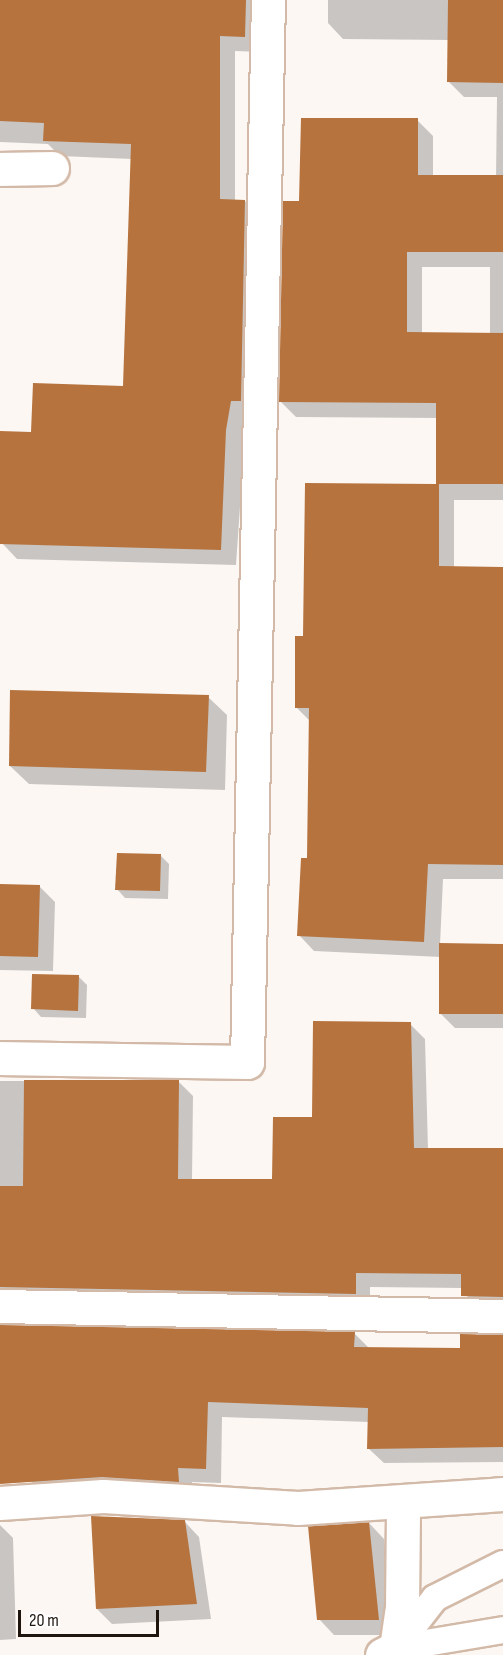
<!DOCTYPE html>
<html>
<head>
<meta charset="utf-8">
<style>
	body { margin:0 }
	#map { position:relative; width:503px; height:1655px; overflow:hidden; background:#fcf7f3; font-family:"Sofia Sans Condensed",sans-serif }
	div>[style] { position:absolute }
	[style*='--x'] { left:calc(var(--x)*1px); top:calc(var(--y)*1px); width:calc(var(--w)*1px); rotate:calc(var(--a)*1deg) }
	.shadow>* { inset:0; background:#0003 }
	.building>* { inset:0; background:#b6733e }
	.roads { filter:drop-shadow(2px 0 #d3baa8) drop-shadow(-2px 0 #d3baa8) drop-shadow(0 2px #d3baa8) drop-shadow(0 -2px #d3baa8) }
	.lane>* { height:26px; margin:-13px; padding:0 13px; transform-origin:13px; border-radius:13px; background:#fff }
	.street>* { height:33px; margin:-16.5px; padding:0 16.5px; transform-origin:16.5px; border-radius:16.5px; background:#fff }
	.secondary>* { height:33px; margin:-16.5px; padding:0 16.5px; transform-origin:16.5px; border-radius:16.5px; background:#fff }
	span { translate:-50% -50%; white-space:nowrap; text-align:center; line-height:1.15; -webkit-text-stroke:4.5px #fff; paint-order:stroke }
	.scale { position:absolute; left:18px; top:1610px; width:141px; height:27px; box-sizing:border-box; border:3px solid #1e150e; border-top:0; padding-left:8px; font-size:18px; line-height:21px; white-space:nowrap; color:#1e150e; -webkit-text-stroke:4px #fff; paint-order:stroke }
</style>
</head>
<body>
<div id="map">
	<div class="shadow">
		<div style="clip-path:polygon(0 0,261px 0,260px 52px,235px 51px,235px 201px,245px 201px,260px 217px,236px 565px,17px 559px,2px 543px,0 432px,32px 433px,125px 388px,132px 159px,60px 156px,48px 144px,0 142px)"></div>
		<div style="clip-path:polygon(evenodd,328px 0,503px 0,503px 500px,454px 500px,454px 568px,503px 568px,503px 879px,443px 879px,440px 945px,503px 946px,503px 1028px,455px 1028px,440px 1013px,441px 957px,314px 951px,299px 935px,308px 859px,310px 721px,296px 707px,304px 637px,438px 485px,438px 418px,296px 417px,280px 401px,301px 202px,417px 120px,433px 136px,433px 176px,496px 177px,497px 97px,464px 97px,448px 81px,449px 40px,343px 39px,328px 23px,328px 0,422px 267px,490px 267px,490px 334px,422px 334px,422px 267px)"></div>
		<div style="clip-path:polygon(208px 697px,227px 715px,225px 790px,29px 784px,10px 766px)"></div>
		<div style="clip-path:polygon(160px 855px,169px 864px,168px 899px,125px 898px,117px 889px)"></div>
		<div style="clip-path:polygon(0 885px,39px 886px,55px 902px,53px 971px,0 970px)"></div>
		<div style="clip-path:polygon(78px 976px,87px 985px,86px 1018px,41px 1017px,33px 1008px)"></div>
		<div style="clip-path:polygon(410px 1024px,425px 1039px,428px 1149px,503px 1149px,503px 1312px,477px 1311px,462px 1288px,370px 1287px,370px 1309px,0 1310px,0 1081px,178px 1081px,193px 1096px,192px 1181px,274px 1181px,313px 1119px)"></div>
		<div style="clip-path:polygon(0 1326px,354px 1333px,369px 1348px,462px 1349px,503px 1336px,503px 1462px,384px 1463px,369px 1449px,369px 1422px,222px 1417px,221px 1483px,192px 1482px,194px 1496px,47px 1496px,32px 1482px,0 1415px)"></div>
		<div style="clip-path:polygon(184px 1521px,199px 1537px,211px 1619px,112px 1624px,97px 1609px)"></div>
		<div style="clip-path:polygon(369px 1523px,384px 1539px,394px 1635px,334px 1635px,319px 1619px)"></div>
		<div style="clip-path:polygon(0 1525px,13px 1538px,16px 1639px,0 1640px)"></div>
	</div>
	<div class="building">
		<div style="clip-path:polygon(0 0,246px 0,245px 37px,220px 36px,220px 199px,245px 200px,241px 401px,231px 401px,226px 430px,221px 550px,0 544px,0 431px,31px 432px,33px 383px,123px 386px,131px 144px,43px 141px,44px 123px,0 121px)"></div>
		<div style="clip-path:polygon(448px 0,503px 0,503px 83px,447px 82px)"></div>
		<div style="clip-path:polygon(301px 118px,418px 118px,418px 175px,503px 175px,503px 252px,407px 252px,407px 332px,503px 333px,503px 484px,439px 484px,439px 566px,503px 567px,503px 865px,428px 864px,424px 942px,297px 936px,301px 858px,307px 858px,309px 708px,295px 708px,295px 636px,303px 636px,305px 483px,436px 484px,436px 403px,279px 402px,283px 201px,299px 201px)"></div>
		<div style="clip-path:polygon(10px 690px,209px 695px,206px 772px,9px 766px)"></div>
		<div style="clip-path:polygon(117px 853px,161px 854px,160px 891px,115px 890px)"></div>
		<div style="clip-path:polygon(0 884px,40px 885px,38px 957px,0 956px)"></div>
		<div style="clip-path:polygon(439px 943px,503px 944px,503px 1014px,439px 1014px)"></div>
		<div style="clip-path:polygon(32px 974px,79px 975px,78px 1011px,31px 1009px)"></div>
		<div style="clip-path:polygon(313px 1021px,411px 1022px,414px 1148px,503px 1148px,503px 1297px,461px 1296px,461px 1274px,356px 1273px,356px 1294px,0 1287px,0 1186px,23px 1186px,24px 1080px,179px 1080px,178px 1179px,272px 1179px,273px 1117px,312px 1117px)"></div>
		<div style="clip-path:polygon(0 1325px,355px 1332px,354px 1347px,460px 1348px,460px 1334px,503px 1335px,503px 1447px,367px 1449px,368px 1408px,208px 1402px,206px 1469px,178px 1468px,179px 1482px,102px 1477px,0 1484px)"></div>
		<div style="clip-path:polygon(91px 1516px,185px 1520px,197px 1604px,96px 1609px)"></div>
		<div style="clip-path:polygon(369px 1522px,379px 1620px,317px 1620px,308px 1526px)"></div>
	</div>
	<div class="roads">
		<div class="lane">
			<div style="--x:396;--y:1648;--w:63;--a:-52"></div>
			<div style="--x:435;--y:1598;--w:76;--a:-26.6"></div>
			<div style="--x:396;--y:1648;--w:109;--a:-9.5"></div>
		</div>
		<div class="street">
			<div style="--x:0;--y:169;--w:52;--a:-1.1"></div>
			<div style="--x:0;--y:1058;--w:247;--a:0.9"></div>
			<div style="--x:247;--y:1062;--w:1062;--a:-88.87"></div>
			<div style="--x:0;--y:1306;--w:503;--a:1.14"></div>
			<div style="--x:382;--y:1655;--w:16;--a:-27"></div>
			<div style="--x:396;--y:1648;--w:41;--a:-81.7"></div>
			<div style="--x:402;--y:1607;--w:103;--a:-89.4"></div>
		</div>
		<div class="secondary">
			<div style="--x:0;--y:1503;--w:103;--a:-3.9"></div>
			<div style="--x:103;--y:1496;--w:195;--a:3.5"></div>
			<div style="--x:298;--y:1508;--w:205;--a:-3.9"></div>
		</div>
	</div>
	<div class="scale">20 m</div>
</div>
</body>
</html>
